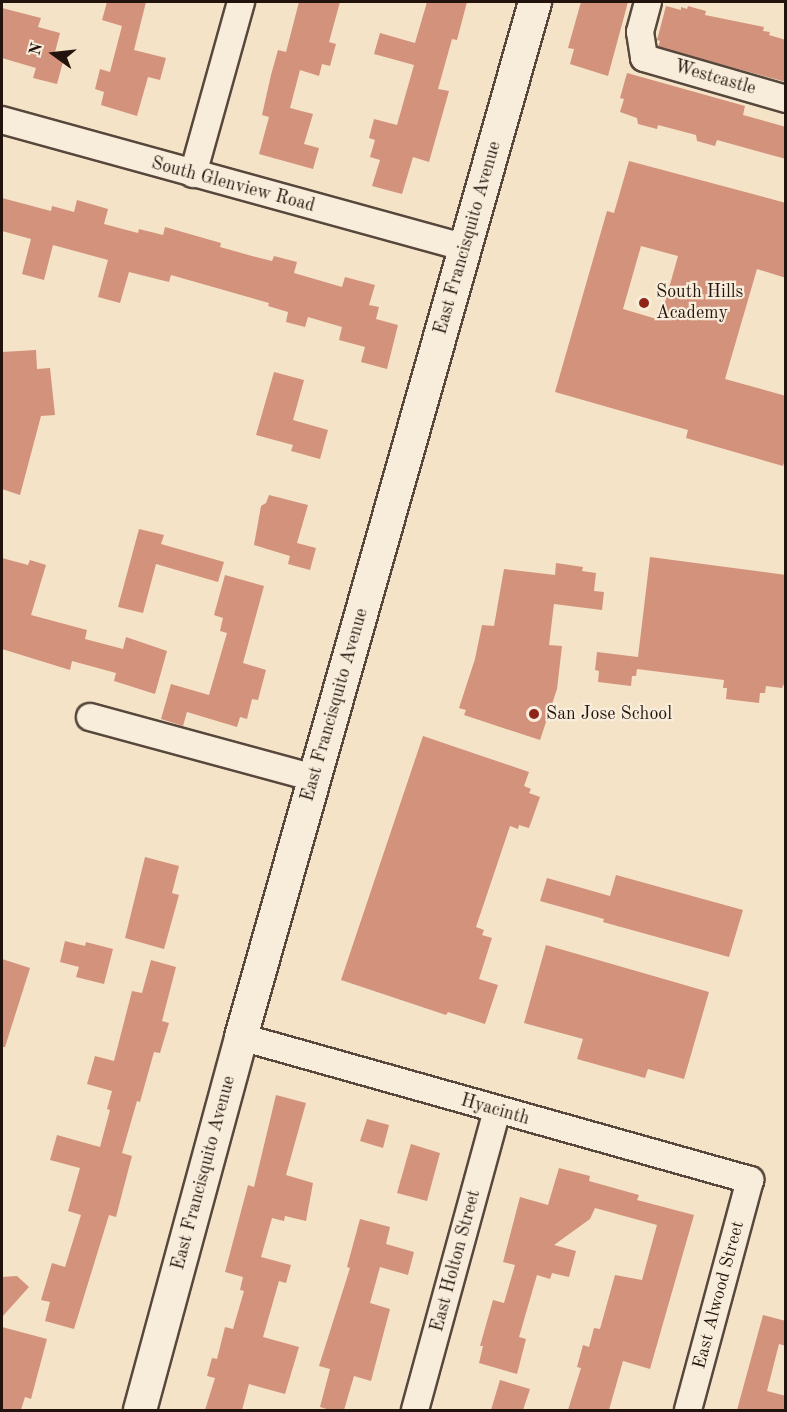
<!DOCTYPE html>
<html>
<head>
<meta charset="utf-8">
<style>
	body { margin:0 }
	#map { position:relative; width:787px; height:1412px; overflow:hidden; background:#f4e3c7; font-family:"Old Standard TT",serif }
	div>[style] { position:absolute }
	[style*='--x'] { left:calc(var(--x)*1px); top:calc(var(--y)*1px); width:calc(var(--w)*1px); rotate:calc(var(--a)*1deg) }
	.building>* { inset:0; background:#d3927c }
	.roads { filter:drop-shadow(2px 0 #57473c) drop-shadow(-2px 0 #57473c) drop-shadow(0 2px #57473c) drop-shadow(0 -2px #57473c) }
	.minor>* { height:26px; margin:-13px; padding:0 13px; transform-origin:13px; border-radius:13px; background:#f8eddb }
	.tertiary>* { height:32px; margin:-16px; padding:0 16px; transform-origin:16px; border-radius:16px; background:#f8eddb }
	.dots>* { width:16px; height:16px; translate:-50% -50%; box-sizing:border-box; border:3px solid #f8eddb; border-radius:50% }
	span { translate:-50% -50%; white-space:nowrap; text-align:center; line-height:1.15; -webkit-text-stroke:4.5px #f8eddb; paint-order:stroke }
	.street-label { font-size:18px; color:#23130d }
	.poi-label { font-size:18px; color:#23130d }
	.left { translate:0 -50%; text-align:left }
	.frame { position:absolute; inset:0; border:3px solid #23130d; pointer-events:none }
	.north { position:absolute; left:24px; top:24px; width:60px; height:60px; -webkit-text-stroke:4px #f8eddb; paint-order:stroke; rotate:285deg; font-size:16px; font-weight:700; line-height:24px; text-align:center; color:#23130d }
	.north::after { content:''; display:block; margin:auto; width:21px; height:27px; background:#23130d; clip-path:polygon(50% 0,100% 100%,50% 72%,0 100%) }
</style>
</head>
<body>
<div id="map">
	<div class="building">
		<div style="clip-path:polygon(107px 2px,146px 2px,134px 50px,166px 58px,160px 80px,148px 77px,137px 116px,101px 105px,104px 92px,95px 89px,100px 69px,110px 72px,122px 26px,102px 20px)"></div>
		<div style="clip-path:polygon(299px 2px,340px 2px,329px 42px,336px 44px,330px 66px,322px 64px,319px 76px,300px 70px,290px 108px,313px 114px,304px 144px,319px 148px,313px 169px,259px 154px,269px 117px,262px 115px,271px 75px,278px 50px,286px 52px)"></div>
		<div style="clip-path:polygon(427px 2px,467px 2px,457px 40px,452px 39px,438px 89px,449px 91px,429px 162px,413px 157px,402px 194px,372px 186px,380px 160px,370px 157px,375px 140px,369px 138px,374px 119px,397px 125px,414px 65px,374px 54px,380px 33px,415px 43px)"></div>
		<div style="clip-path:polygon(581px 2px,628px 2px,608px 76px,570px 64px,574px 49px,568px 48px)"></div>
		<div style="clip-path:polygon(666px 6px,681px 10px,681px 7px,687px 9px,688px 6px,706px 11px,705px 15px,764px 27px,763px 31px,770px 32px,769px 35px,786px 40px,786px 82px,658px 47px,660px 41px,657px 40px)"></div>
		<div style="clip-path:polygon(2px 8px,41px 18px,38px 27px,60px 33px,54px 56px,64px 58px,57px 84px,33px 78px,36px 68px,2px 58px)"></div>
		<div style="clip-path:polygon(627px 73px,745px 106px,743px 115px,786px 127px,786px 159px,717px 140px,715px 146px,697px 141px,696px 135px,658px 125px,657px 129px,638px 124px,637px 118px,620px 112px,624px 99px,620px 98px)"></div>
		<div style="clip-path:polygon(evenodd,629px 161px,786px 203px,786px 278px,757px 269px,725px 379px,786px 396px,786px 456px,783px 466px,686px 438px,688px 430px,555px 392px,607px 211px,614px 213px,629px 161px,641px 246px,678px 256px,660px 320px,623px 309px,641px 246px)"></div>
		<div style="clip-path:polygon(2px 198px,51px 211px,52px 206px,74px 212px,77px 200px,108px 209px,104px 224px,138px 233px,139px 229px,163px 235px,165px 227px,221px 243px,220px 247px,252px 256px,272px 261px,274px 256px,297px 262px,294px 273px,342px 287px,345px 277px,375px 285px,369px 305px,379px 307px,376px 319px,398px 325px,387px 369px,361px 362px,365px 347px,339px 340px,342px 327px,308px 317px,305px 327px,286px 322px,288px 312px,268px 306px,269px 303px,171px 275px,169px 282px,129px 272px,120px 303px,98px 297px,108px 260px,53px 245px,44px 280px,22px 274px,31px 239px,2px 231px)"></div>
		<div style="clip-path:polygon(36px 350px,37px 369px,50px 368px,55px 415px,41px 416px,20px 495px,2px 489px,2px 352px)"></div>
		<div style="clip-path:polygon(274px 372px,304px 380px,293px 420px,328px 430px,320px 459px,291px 451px,293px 445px,256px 435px)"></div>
		<div style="clip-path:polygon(269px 495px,308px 505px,297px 543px,316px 548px,310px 570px,288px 564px,290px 556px,254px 545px,261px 506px,266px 503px)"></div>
		<div style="clip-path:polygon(139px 529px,164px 535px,161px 544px,224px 562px,218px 582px,156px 564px,143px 613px,118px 607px)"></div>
		<div style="clip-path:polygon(650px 557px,786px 575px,786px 680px,782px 688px,766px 686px,765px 693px,760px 693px,759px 703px,726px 699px,727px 688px,723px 688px,724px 680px,637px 669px,636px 676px,632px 676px,631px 686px,598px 682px,599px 671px,595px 670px,597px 652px,638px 657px)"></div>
		<div style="clip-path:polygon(2px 558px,28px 565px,30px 560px,46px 565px,31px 615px,87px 630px,85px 639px,123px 649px,126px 637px,167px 651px,155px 694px,114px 681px,116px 673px,72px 661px,70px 670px,2px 649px)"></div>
		<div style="clip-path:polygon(556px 563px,583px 567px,582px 571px,596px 573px,594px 591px,604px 592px,602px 610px,554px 604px,549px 645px,562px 646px,557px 689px,540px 740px,464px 715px,466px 710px,459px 708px,475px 659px,482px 625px,494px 626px,504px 569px,555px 575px)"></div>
		<div style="clip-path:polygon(225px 575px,264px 586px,243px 663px,266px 670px,258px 700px,252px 699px,247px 719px,240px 717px,237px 727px,187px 712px,183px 726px,161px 719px,171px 684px,209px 695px,227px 633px,220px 631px,223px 618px,214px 615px)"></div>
		<div style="clip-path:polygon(423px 736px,529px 772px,524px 786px,531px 789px,529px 793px,540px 797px,529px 828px,519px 825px,518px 829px,510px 826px,476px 927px,484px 930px,482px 935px,492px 938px,479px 979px,498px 985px,485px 1024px,448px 1012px,446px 1015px,341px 980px)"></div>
		<div style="clip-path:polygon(145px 857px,179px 866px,172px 893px,179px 895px,164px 949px,125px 938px)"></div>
		<div style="clip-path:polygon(616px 875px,743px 910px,729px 957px,603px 922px,604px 919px,540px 901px,547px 878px,610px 896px)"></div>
		<div style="clip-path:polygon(65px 941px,85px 946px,86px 942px,113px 949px,104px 984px,76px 977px,79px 967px,60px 962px)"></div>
		<div style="clip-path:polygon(546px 945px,709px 992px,684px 1079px,648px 1069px,645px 1078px,577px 1059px,583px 1039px,524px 1023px)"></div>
		<div style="clip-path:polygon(2px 959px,30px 968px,5px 1047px,2px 1047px)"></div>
		<div style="clip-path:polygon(151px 960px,176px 967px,162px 1021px,169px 1023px,160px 1053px,154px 1052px,140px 1102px,137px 1101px,122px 1153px,132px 1156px,123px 1190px,116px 1217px,109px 1215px,74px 1329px,45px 1321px,50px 1302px,41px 1300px,52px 1263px,65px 1267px,81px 1215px,68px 1211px,80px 1168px,50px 1160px,57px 1135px,100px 1147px,110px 1110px,107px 1109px,112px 1091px,87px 1084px,95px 1056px,114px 1061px,132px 991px,142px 993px)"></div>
		<div style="clip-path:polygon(276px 1095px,306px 1103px,286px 1175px,313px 1183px,306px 1221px,285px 1216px,284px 1221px,272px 1218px,261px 1257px,291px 1265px,286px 1283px,279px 1281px,263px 1337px,299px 1347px,285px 1394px,249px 1384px,242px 1410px,205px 1410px,215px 1378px,207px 1376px,212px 1358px,217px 1359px,225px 1327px,233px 1329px,244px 1291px,240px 1290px,243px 1277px,225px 1272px,248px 1185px,254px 1187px)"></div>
		<div style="clip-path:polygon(367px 1119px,389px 1125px,383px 1148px,360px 1141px)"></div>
		<div style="clip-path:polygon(411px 1144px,440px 1153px,427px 1201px,397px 1193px)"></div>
		<div style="clip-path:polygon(559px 1168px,590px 1176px,589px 1181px,639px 1195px,637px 1200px,694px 1215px,650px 1369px,623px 1361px,609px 1410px,568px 1410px,581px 1368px,577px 1367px,583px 1345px,589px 1347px,594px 1328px,600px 1329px,615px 1275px,642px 1280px,657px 1225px,595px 1208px,590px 1219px,554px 1245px,576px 1251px,569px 1277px,552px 1273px,550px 1279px,537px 1275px,519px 1337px,526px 1339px,517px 1374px,479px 1363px,483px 1346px,480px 1346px,493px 1300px,504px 1303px,515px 1265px,503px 1262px,520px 1197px,548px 1205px)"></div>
		<div style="clip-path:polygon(360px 1219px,390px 1227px,386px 1244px,414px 1252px,408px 1275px,380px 1267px,370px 1303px,390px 1309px,371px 1381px,354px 1376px,344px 1410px,330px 1410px,320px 1407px,330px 1369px,319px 1366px,350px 1268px,347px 1267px)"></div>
		<div style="clip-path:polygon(17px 1276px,29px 1287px,2px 1317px,2px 1277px)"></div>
		<div style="clip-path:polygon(763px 1315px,786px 1321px,786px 1346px,779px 1344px,767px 1391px,786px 1396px,786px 1410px,737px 1410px)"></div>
		<div style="clip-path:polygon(2px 1327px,47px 1339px,31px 1399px,25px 1397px,21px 1410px,2px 1410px)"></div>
		<div style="clip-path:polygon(500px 1380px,530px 1389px,523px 1410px,491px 1410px)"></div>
	</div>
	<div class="roads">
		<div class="minor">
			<div style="--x:648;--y:2;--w:31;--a:105"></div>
			<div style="--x:640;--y:32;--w:26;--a:81"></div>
			<div style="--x:644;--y:58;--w:148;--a:16.1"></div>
			<div style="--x:2;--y:120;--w:481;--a:15.4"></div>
			<div style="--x:193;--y:174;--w:179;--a:-74.4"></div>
			<div style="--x:90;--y:717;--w:233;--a:15.2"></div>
			<div style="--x:241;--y:1037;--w:529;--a:15.69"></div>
			<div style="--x:750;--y:1180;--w:238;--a:105.1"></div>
			<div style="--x:415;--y:1410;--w:310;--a:-74.7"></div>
		</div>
		<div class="tertiary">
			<div style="--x:140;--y:1410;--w:386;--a:-74.8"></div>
			<div style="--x:241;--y:1037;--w:1076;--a:-74.14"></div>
		</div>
	</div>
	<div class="dots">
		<div style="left:644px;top:303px;background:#8f2418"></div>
		<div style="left:534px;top:714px;background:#8f2418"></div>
	</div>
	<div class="street-label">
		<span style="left:715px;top:78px;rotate:16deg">Westcastle</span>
		<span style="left:233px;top:185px;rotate:15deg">South Glenview Road</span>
		<span style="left:468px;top:238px;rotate:-74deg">East Francisquito Avenue</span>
		<span style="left:335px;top:705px;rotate:-74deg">East Francisquito Avenue</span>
		<span style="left:495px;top:1110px;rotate:16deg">Hyacinth</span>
		<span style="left:204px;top:1173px;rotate:-75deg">East Francisquito Avenue</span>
		<span style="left:456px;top:1261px;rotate:-75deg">East Holton Street</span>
		<span style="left:719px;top:1295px;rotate:-75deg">East Alwood Street</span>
	</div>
	<div class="poi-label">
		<span class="left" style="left:656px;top:303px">South Hills<br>Academy</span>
		<span class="left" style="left:546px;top:714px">San Jose School</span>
	</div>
	<div class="frame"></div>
	<div class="north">N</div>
</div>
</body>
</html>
